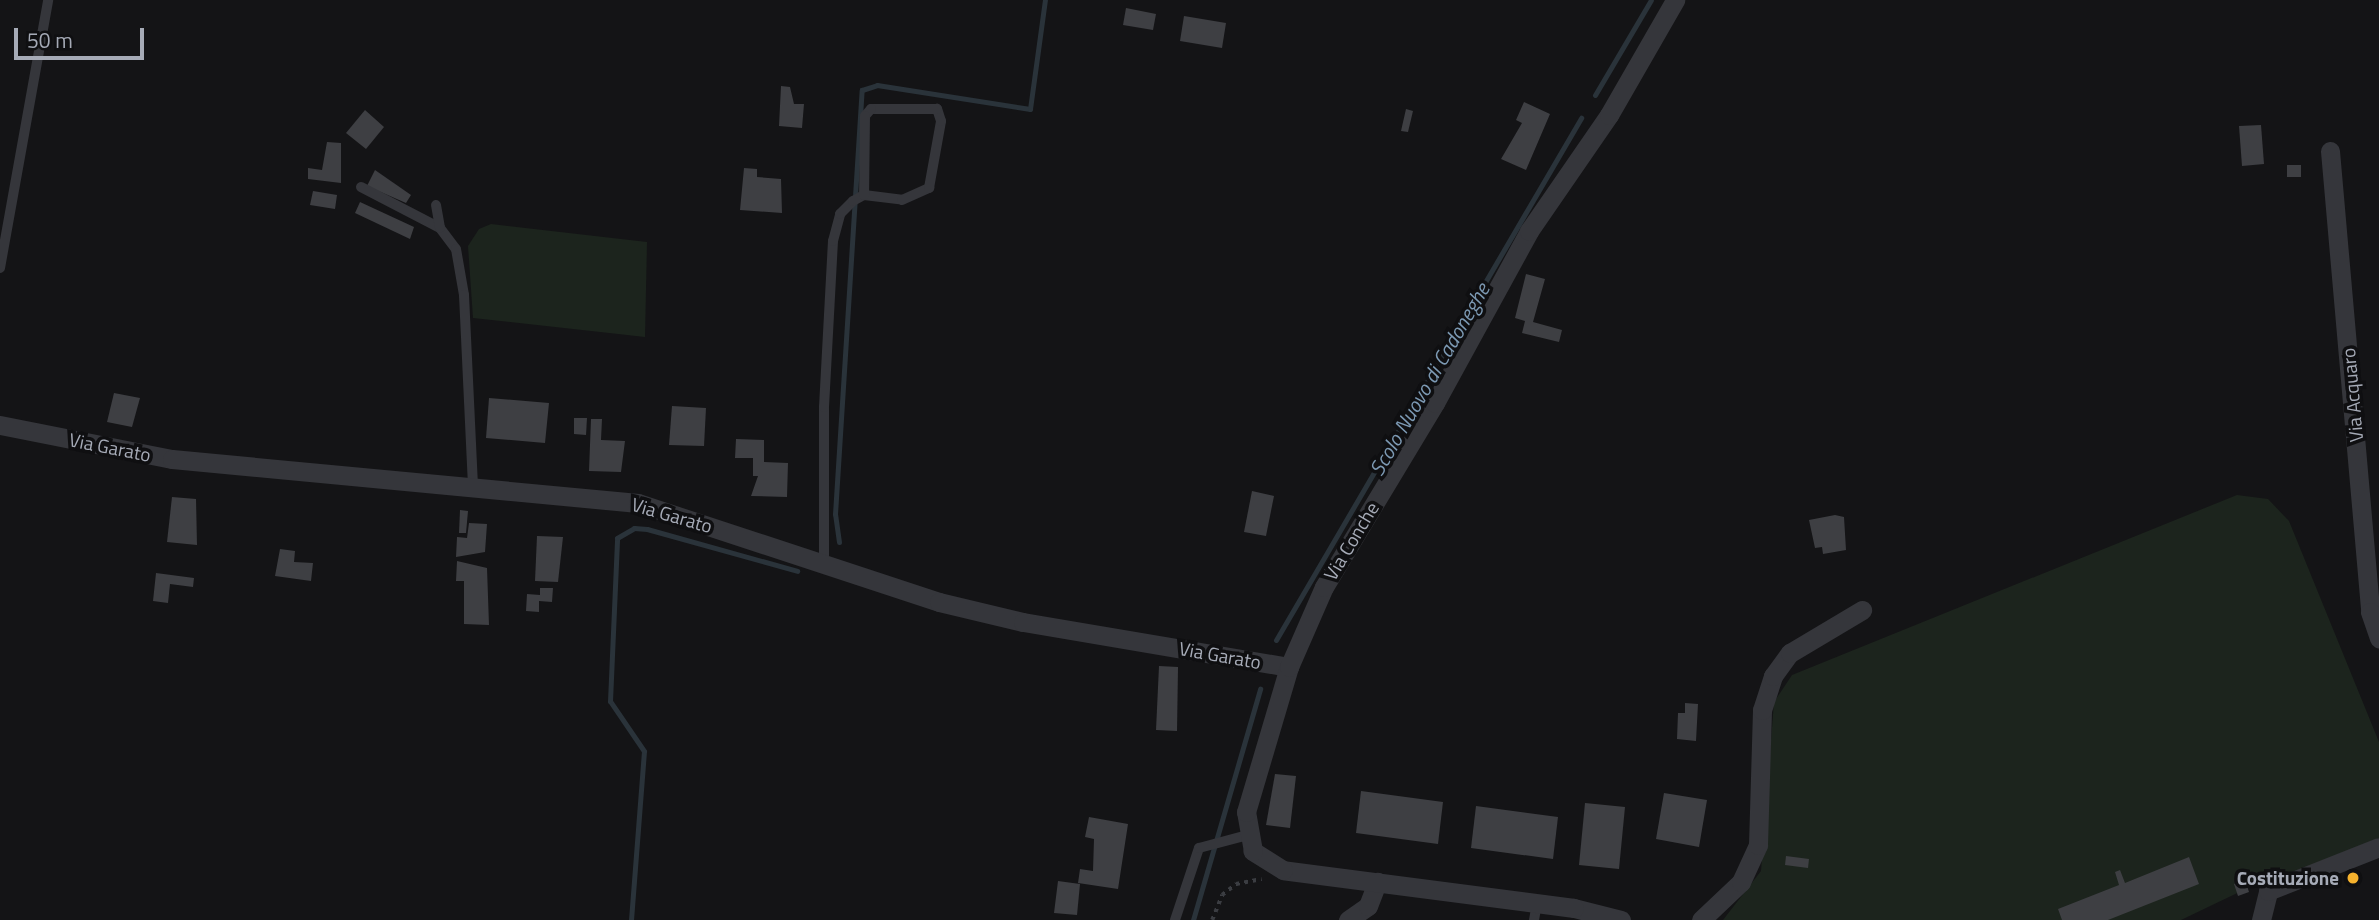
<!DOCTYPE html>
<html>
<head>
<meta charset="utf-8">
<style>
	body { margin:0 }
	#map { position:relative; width:2379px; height:920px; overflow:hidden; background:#141416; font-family:"Titillium Web",sans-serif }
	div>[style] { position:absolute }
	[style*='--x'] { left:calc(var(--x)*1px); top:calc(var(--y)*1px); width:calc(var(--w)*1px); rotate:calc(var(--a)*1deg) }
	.green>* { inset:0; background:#1c241d }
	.stream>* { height:5px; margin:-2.5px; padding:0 2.5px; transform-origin:2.5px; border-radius:2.5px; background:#2a333a }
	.building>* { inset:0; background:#3e3f43 }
	.path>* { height:3.5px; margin-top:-1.75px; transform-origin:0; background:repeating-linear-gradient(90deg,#3b3d42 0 3.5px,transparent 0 8.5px) }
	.lane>* { height:10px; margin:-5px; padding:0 5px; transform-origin:5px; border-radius:5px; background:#35363b }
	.street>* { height:19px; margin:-9.5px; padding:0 9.5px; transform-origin:9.5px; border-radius:9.5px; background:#35363b }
	.dots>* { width:19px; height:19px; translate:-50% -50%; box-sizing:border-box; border:4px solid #0f0f11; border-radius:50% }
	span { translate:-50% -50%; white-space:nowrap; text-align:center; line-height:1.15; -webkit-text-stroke:7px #0f0f11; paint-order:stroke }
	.street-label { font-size:19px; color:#a6abb7 }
	.poi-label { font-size:19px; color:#a6abb7; font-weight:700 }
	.right { translate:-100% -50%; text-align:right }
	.water-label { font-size:21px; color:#7c99b3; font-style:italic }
	.scale { position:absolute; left:14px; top:28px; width:130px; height:32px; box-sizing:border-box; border:4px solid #a6abb7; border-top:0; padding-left:9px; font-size:21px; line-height:24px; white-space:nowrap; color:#a6abb7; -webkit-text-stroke:5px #0f0f11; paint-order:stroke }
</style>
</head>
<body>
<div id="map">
	<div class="green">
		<div style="clip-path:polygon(491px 224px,647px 242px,645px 337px,473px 318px,468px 246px,479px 229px)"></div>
		<div style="clip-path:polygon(2237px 495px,2268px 499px,2289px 521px,2379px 742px,2379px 838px,2285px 876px,2277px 874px,2181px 920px,1723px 920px,1761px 871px,1774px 702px,1792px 675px)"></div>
	</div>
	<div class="stream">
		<div style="--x:1595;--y:95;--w:110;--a:-59.5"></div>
		<div style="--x:839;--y:542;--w:28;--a:-98"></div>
		<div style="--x:835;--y:514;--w:425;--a:-86.4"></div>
		<div style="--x:862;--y:90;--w:16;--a:-18"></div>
		<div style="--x:877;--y:85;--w:155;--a:8.9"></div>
		<div style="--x:1030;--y:109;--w:110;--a:-82.2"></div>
		<div style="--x:1276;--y:640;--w:605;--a:-59.7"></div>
		<div style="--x:631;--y:920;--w:169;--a:-85.6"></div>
		<div style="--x:644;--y:751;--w:60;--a:-124.2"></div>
		<div style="--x:610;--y:701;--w:163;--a:-87.5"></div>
		<div style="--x:617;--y:538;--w:20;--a:-30"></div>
		<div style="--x:634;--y:528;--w:13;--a:4"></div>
		<div style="--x:647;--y:529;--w:156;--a:15.6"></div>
		<div style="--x:1193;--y:920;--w:241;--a:-73.8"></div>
	</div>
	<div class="building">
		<div style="clip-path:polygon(1126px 8px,1156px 14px,1153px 30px,1123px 25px)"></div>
		<div style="clip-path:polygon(1184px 16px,1226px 23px,1222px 48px,1180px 41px)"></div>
		<div style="clip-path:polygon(781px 86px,790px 87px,794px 104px,804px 104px,802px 128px,779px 126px)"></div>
		<div style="clip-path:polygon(1524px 102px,1550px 114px,1526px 170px,1501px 159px,1522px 123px,1516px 120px)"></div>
		<div style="clip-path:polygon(1406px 109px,1413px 111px,1408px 132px,1401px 131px)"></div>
		<div style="clip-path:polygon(365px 110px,384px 127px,366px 149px,346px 133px)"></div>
		<div style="clip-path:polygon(2261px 125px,2264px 164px,2242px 166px,2239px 126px)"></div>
		<div style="clip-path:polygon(327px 142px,341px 143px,341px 183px,308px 179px,308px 168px,322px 170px)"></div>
		<div style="clip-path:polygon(2287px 165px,2301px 165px,2301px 177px,2287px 177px)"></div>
		<div style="clip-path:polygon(744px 168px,757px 169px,757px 177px,781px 179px,782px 213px,740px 210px)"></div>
		<div style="clip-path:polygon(375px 170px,411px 195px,406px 203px,367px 186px)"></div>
		<div style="clip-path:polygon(313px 191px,337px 195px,335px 209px,310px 205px)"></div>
		<div style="clip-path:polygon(360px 202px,414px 227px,410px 239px,355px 213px)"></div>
		<div style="clip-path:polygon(1526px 274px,1545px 279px,1533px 322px,1562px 330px,1559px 342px,1522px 333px,1525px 321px,1515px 318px)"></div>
		<div style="clip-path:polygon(114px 393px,140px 398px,132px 427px,107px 422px)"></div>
		<div style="clip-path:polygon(489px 398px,549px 403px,545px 443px,486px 438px)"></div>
		<div style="clip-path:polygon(672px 406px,706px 408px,704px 446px,669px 445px)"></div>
		<div style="clip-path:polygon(574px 418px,587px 418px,586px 435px,574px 434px)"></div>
		<div style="clip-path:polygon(591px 419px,602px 419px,601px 440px,625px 441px,621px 472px,589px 471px)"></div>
		<div style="clip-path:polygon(736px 439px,764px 440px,764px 462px,788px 463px,787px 497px,751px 496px,758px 476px,753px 476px,753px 458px,735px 458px)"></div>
		<div style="clip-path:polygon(1252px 491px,1274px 496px,1266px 536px,1244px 532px)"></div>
		<div style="clip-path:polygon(172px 497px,196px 499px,197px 545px,167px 542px)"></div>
		<div style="clip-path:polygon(460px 510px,468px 511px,466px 533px,459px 533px)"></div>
		<div style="clip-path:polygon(1835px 515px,1844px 517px,1846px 550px,1823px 554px,1822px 547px,1815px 548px,1809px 520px)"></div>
		<div style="clip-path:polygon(469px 523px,487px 524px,485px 552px,456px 557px,457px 537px,467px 538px)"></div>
		<div style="clip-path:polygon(537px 536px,563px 537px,558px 582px,535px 581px)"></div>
		<div style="clip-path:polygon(280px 549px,295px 551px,294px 562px,313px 563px,311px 581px,275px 576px)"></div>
		<div style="clip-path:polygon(457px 561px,487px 568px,489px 625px,464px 624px,464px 581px,456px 581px)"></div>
		<div style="clip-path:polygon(156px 573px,194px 578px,193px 587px,170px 584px,168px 603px,153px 601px)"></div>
		<div style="clip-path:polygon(540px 588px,553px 588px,552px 602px,539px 601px,539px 612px,526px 611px,527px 594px,540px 595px)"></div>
		<div style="clip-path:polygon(1159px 666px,1178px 667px,1177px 731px,1156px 730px)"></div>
		<div style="clip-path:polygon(1685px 703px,1698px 704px,1696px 741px,1677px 739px,1678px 713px,1685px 713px)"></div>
		<div style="clip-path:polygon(1275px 774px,1296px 776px,1290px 828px,1266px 825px)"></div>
		<div style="clip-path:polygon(1361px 791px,1443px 802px,1438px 844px,1356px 833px)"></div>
		<div style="clip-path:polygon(1664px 793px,1707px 800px,1699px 847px,1656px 839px)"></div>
		<div style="clip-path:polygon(1585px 803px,1625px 807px,1619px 869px,1579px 865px)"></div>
		<div style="clip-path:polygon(1476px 806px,1558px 817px,1553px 859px,1471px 848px)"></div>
		<div style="clip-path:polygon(1089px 817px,1128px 824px,1118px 889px,1078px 883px,1080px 869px,1093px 871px,1094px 839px,1085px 837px)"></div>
		<div style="clip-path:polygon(1786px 856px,1809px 859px,1808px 868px,1785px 865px)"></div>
		<div style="clip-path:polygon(2189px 857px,2199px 884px,2108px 920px,2062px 920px,2058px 909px,2119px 885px,2115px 872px,2120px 870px,2125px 883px)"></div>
		<div style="clip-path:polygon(2245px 880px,2249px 892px,2238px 896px,2234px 884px)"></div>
		<div style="clip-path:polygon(1058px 881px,1080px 884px,1077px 915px,1054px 913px)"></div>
	</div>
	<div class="path">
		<div style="--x:1212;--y:920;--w:27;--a:-68"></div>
		<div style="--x:1222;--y:895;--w:18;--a:-38"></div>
		<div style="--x:1236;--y:884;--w:26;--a:-11"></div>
	</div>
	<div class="lane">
		<div style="--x:361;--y:187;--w:89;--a:27.4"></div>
		<div style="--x:440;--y:228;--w:26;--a:53"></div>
		<div style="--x:456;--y:249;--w:47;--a:80.1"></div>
		<div style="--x:464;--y:295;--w:190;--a:87.3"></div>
		<div style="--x:436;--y:205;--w:23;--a:80"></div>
		<div style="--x:0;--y:268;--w:272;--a:-79.8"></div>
		<div style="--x:824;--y:564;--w:157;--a:-90"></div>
		<div style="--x:824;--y:407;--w:166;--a:-86.9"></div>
		<div style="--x:833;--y:241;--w:28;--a:-75"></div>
		<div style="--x:840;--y:214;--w:18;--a:-45"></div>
		<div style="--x:853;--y:201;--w:13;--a:-29"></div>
		<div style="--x:864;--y:195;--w:38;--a:7"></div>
		<div style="--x:902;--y:200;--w:30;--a:-24"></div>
		<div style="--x:929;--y:188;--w:68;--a:-79.8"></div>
		<div style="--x:941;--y:121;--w:13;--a:-108"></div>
		<div style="--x:937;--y:109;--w:66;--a:180"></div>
		<div style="--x:871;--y:109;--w:9;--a:131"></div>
		<div style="--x:865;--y:116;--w:79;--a:90.7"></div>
		<div style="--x:1175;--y:920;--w:76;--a:-71.6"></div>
		<div style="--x:1199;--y:848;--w:51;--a:-14.9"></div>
		<div style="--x:1534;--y:920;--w:17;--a:-80"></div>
	</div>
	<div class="street">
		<div style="--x:2330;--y:151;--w:463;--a:85"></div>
		<div style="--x:2370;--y:612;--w:28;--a:71"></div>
		<div style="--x:0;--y:425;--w:175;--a:11.2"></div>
		<div style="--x:172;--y:459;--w:468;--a:5.4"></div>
		<div style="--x:638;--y:503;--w:317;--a:18.2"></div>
		<div style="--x:939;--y:602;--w:86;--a:13.4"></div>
		<div style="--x:1023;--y:622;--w:270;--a:9.6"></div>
		<div style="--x:1348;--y:920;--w:24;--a:-35"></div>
		<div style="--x:1368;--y:906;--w:26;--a:-69"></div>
		<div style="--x:1621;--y:920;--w:49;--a:-165.7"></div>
		<div style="--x:1574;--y:908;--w:293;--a:-172.6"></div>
		<div style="--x:1283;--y:870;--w:36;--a:-148"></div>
		<div style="--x:1253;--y:851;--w:40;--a:-100"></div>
		<div style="--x:1246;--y:812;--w:151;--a:-73.5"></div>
		<div style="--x:1289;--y:667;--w:87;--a:-66.4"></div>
		<div style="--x:1324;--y:587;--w:215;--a:-58.9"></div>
		<div style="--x:1435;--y:403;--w:196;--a:-61.3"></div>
		<div style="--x:1529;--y:231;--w:141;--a:-55.4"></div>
		<div style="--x:1609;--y:115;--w:133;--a:-60.1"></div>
		<div style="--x:1701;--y:920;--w:55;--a:-43.5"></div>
		<div style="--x:1741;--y:882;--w:41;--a:-65.3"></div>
		<div style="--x:1758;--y:845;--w:135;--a:-88.3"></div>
		<div style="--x:1762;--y:710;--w:36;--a:-72"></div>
		<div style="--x:1773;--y:676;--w:29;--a:-54"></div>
		<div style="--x:1790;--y:653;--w:84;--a:-30.8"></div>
		<div style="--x:2261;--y:920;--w:30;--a:-76"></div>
		<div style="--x:2268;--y:891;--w:119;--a:-21.6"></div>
	</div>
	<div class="dots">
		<div style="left:2353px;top:878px;background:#f6b22d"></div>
	</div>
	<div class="street-label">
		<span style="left:2352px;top:395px;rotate:-95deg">Via Acquaro</span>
		<span style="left:110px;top:447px;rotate:11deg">Via Garato</span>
		<span style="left:672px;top:515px;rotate:16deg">Via Garato</span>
		<span style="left:1351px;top:541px;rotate:-59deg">Via Conche</span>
		<span style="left:1220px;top:655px;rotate:10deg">Via Garato</span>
	</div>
	<div class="poi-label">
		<span class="right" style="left:2339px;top:878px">Costituzione</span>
	</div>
	<div class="water-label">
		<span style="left:1429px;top:379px;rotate:-60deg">Scolo Nuovo di Cadoneghe</span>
	</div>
	<div class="scale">50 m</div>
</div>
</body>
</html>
